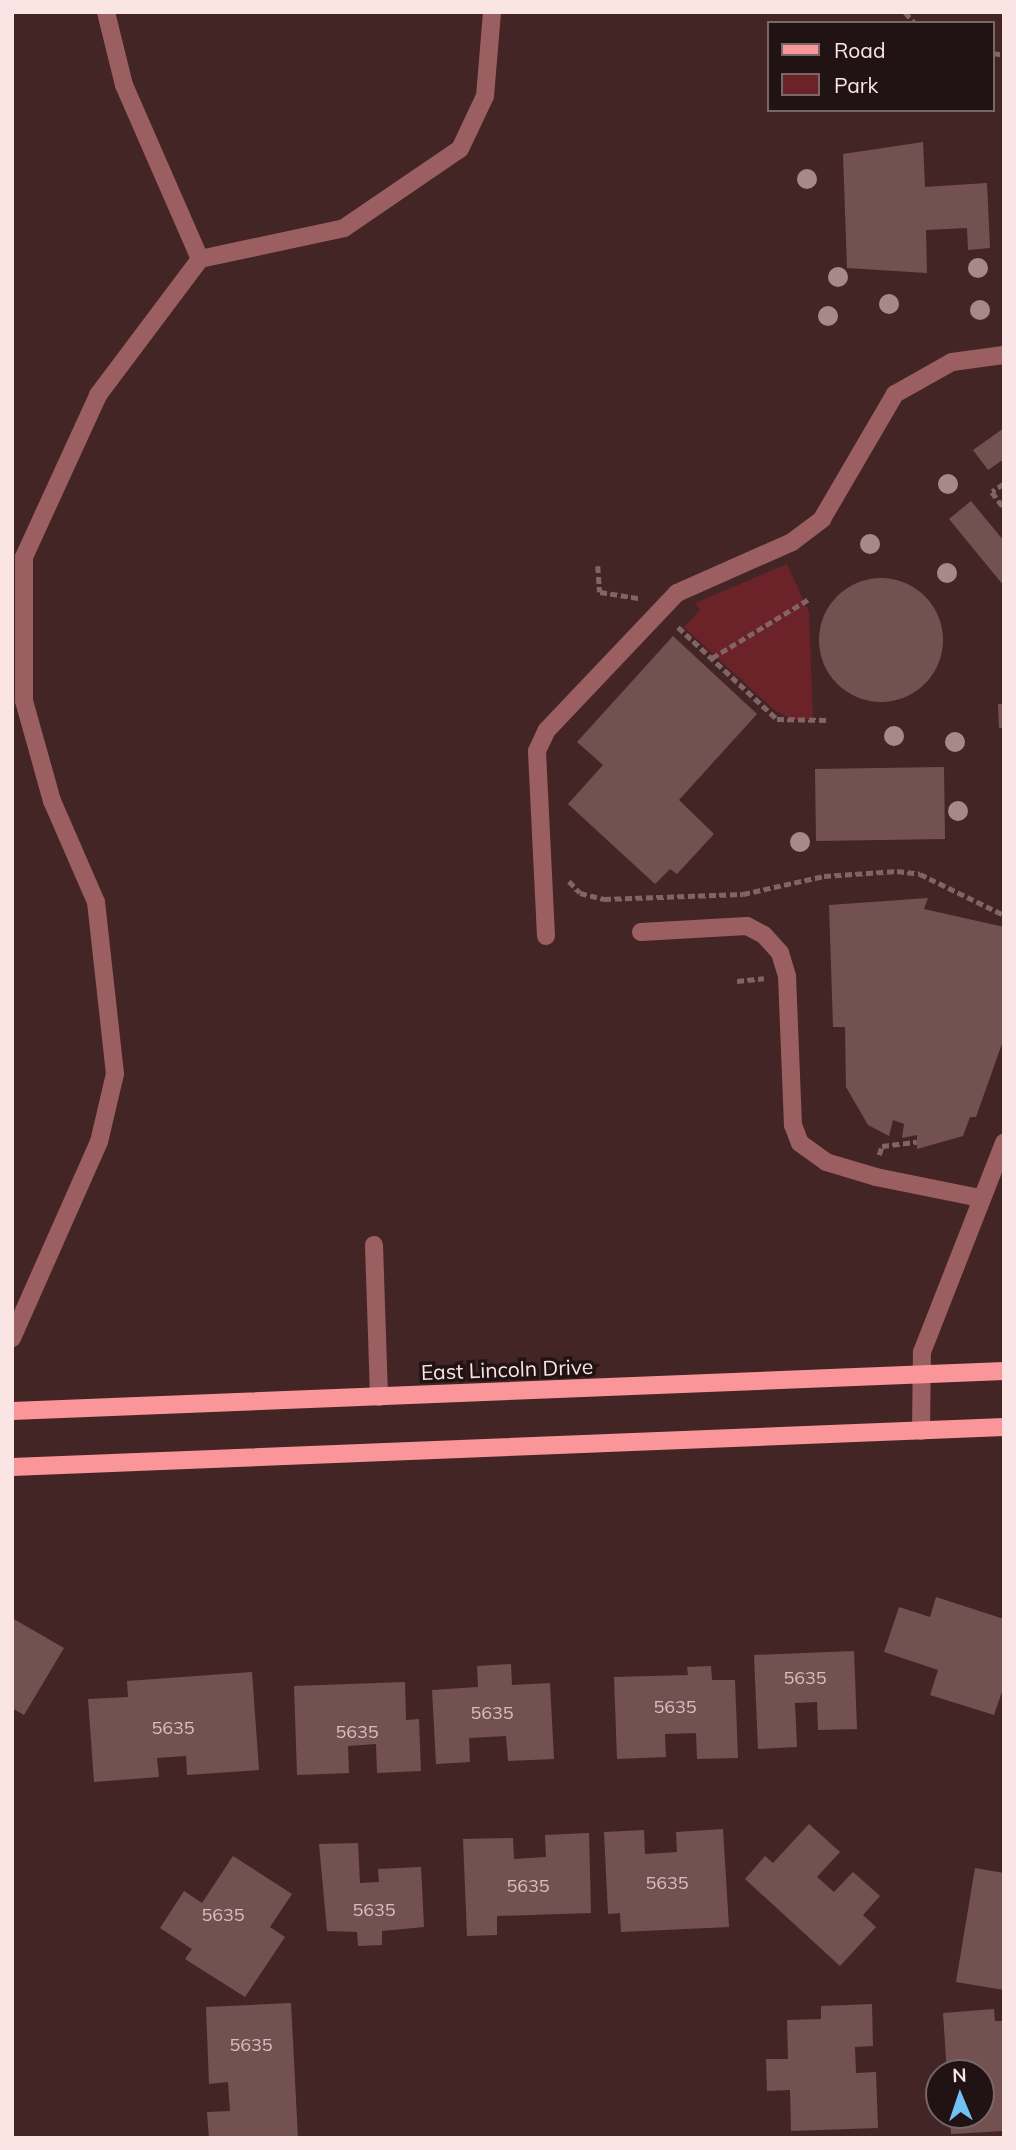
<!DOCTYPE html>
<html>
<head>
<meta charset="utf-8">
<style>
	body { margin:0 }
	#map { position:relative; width:1016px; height:2150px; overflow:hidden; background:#442526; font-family:Mulish,sans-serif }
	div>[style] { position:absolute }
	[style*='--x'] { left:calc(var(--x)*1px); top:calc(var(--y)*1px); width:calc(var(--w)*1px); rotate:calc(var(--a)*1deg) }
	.green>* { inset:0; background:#6b2229 }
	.building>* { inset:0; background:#745151 }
	.round { border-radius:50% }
	.path>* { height:4.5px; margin-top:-2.25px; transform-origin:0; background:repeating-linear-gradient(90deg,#816465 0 7px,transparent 0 10.5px) }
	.minor>* { height:18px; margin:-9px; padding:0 9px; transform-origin:9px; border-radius:9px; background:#9c5f61 }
	.major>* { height:18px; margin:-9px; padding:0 9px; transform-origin:9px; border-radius:9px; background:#fa9699 }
	.trees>* { width:20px; height:20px; margin:-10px; border-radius:50%; background:#a68a8a }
	span { translate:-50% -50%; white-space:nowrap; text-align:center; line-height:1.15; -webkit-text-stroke:7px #211313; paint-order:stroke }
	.number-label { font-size:18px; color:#d8bfbf }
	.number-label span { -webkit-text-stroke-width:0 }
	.street-label { font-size:21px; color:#fae4e4 }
	.frame { position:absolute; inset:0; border:14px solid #fae4e4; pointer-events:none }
	.legend { position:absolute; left:767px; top:21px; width:228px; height:91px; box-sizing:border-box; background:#211313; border:2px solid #786767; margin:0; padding:9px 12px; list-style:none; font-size:21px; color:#fae4e4 }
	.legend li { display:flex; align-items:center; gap:14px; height:35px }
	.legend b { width:35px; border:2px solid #786767 }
	.north { position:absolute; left:925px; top:2059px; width:70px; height:70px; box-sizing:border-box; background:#211313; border:2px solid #786767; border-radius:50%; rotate:358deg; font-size:19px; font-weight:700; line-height:28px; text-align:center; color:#fae4e4 }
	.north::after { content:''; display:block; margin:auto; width:24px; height:32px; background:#70c2f4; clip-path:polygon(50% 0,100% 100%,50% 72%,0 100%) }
</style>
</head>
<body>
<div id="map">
	<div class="green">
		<div style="clip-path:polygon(787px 564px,809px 612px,813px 719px,792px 720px,773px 709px,684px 627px,700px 610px,695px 603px)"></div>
	</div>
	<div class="building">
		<div style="clip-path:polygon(923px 142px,925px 187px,987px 183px,990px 248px,968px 250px,967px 228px,926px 230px,927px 273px,847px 268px,843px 154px)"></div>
		<div style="clip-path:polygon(1004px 428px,1004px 459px,988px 470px,973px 450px)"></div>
		<div style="clip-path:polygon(971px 501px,1004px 541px,1004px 586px,949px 519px)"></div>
		<div class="round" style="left:819px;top:578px;width:124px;height:124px"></div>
		<div style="clip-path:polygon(673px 636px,757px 714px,679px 800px,714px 834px,677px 874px,670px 869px,655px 884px,568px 804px,603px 765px,577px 742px)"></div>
		<div style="clip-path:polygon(998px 704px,1004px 704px,1004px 728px,999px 728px)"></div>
		<div style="clip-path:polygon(944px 767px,945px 839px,816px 841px,815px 769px)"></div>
		<div style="clip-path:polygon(928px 898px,924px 909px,1004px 927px,1004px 1038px,976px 1117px,970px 1117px,963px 1136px,917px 1149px,917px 1135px,902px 1138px,904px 1124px,893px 1120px,889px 1136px,868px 1125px,846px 1087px,845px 1027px,833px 1027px,829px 905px)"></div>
		<div style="clip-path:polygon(936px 1597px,1004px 1619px,1004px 1686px,994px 1715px,930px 1695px,938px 1670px,884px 1652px,899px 1607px,930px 1617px)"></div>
		<div style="clip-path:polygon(12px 1618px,64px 1648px,24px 1715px,12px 1708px)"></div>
		<div style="clip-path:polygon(854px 1651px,857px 1729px,818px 1730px,817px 1702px,795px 1703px,797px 1747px,758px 1749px,754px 1655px)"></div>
		<div style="clip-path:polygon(511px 1664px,512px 1685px,550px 1683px,554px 1759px,508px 1761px,506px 1736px,469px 1738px,470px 1762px,436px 1764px,432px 1690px,478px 1687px,477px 1666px)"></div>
		<div style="clip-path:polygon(711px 1666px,712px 1680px,735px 1680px,738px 1758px,697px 1759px,696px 1733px,665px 1734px,666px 1757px,617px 1759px,614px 1677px,688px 1675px,687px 1667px)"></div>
		<div style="clip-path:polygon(252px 1672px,259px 1770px,187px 1775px,186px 1756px,157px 1758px,159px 1777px,94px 1782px,88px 1699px,128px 1697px,127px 1681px)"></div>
		<div style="clip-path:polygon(405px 1682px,406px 1720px,419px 1719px,421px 1771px,377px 1773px,376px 1744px,348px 1746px,349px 1773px,297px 1775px,294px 1686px)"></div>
		<div style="clip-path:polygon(809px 1824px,840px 1852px,817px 1877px,834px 1892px,853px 1872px,880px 1896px,863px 1915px,876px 1927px,840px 1966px,745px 1879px,765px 1856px,773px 1863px)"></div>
		<div style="clip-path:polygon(723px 1829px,729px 1927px,621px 1932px,620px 1913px,608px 1914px,604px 1832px,644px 1830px,645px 1854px,677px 1852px,676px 1832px)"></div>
		<div style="clip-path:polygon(589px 1833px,591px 1913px,497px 1916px,497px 1935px,467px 1936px,463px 1839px,513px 1838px,514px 1859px,546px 1857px,545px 1835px)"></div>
		<div style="clip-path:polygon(358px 1843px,360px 1883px,379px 1882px,378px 1869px,421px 1867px,424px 1927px,382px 1931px,382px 1945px,358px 1946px,357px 1932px,327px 1931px,319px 1844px)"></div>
		<div style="clip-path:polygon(233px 1856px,292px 1894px,270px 1927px,285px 1937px,245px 1997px,185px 1959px,192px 1949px,160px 1928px,184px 1891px,202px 1903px)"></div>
		<div style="clip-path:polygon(975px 1868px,1004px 1873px,1004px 1990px,956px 1982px)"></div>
		<div style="clip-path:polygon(291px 2003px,298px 2138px,209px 2138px,207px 2112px,230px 2111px,228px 2082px,209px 2084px,206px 2007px)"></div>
		<div style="clip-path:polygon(872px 2004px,873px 2046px,855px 2047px,856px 2073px,876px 2072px,878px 2128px,791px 2131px,790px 2090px,767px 2091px,766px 2059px,788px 2059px,787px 2020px,821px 2019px,821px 2006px)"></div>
		<div style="clip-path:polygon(994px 2009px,995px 2021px,1004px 2021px,1004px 2131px,951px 2134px,950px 2115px,981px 2115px,981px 2073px,947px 2073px,943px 2013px)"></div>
	</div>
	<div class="path">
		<div style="--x:905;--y:12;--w:15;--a:48"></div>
		<div style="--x:993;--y:53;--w:11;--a:10"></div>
		<div style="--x:1004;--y:484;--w:14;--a:146"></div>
		<div style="--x:992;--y:492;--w:20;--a:53"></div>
		<div style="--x:598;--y:566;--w:26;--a:86"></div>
		<div style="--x:600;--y:592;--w:39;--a:9"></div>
		<div style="--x:678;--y:627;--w:135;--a:42.9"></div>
		<div style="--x:777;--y:719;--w:49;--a:1.2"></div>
		<div style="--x:712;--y:658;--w:114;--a:-31.3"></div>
		<div style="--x:569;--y:881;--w:16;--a:47"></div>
		<div style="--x:580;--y:893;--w:25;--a:14"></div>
		<div style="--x:604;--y:899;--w:139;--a:-2.1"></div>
		<div style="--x:743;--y:894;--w:83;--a:-12.5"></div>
		<div style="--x:824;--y:876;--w:73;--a:-3.9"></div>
		<div style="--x:897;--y:871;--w:23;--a:7"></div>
		<div style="--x:920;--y:874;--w:93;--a:26"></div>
		<div style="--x:737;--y:981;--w:27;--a:-6"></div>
		<div style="--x:879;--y:1155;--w:9;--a:-72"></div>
		<div style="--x:882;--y:1146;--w:35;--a:-7"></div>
	</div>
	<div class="minor">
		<div style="--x:200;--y:259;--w:147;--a:-12.1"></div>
		<div style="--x:344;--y:228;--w:140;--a:-34.3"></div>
		<div style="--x:460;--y:149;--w:59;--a:-64.7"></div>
		<div style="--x:485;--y:96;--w:84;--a:-85.2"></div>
		<div style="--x:641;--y:932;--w:106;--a:-3.2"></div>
		<div style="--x:747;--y:926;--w:19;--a:28"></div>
		<div style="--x:764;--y:935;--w:24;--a:48"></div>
		<div style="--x:780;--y:953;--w:24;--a:73"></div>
		<div style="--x:787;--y:976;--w:149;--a:87.7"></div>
		<div style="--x:793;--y:1125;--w:19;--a:69"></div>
		<div style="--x:800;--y:1143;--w:32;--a:36"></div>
		<div style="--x:826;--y:1162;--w:52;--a:16.7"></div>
		<div style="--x:876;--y:1177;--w:106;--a:11.4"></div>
		<div style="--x:546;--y:936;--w:185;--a:-92.8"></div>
		<div style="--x:537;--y:751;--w:23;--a:-65"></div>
		<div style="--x:547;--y:730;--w:189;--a:-46.5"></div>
		<div style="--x:677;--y:593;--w:126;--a:-23.9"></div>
		<div style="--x:792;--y:542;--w:38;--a:-37"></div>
		<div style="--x:822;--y:519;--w:145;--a:-59.7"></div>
		<div style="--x:895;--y:394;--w:65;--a:-29.3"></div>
		<div style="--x:952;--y:362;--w:52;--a:-7.7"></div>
		<div style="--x:374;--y:1245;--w:152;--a:88.1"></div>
		<div style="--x:12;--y:1338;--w:214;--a:-66.1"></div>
		<div style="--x:99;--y:1142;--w:70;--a:-76.8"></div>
		<div style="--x:115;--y:1074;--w:173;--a:-96.3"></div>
		<div style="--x:96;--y:902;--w:110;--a:-113.5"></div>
		<div style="--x:52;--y:801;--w:104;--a:-105.6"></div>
		<div style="--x:24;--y:701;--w:144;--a:-90"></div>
		<div style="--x:24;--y:557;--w:178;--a:-65.4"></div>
		<div style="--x:98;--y:395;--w:170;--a:-53.1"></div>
		<div style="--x:200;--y:259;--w:190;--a:-113.6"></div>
		<div style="--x:124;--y:85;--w:75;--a:-103.9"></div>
		<div style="--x:921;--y:1431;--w:79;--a:-89.3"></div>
		<div style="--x:922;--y:1352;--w:225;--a:-68.6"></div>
	</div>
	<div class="major">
		<div style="--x:12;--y:1411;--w:993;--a:-2.31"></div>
		<div style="--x:12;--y:1467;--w:993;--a:-2.31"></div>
	</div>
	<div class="trees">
		<div style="left:807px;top:179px"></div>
		<div style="left:978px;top:268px"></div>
		<div style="left:838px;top:277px"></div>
		<div style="left:889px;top:304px"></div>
		<div style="left:980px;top:310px"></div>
		<div style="left:828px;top:316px"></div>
		<div style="left:948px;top:484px"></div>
		<div style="left:870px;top:544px"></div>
		<div style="left:947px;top:573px"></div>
		<div style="left:894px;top:736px"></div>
		<div style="left:955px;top:742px"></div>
		<div style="left:958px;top:811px"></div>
		<div style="left:800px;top:842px"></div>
	</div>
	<div class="number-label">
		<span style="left:805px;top:1678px">5635</span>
		<span style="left:675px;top:1707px">5635</span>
		<span style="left:492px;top:1713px">5635</span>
		<span style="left:173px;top:1728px">5635</span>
		<span style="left:357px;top:1732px">5635</span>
		<span style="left:667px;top:1883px">5635</span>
		<span style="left:528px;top:1886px">5635</span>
		<span style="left:374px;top:1910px">5635</span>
		<span style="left:223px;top:1915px">5635</span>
		<span style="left:251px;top:2045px">5635</span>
	</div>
	<div class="street-label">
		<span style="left:507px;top:1369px;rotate:-2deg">East Lincoln Drive</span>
	</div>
	<div class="frame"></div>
	<ul class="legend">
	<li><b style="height:9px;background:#fa9699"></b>Road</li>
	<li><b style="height:19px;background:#6b2229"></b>Park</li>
	</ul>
	<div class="north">N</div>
</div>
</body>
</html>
